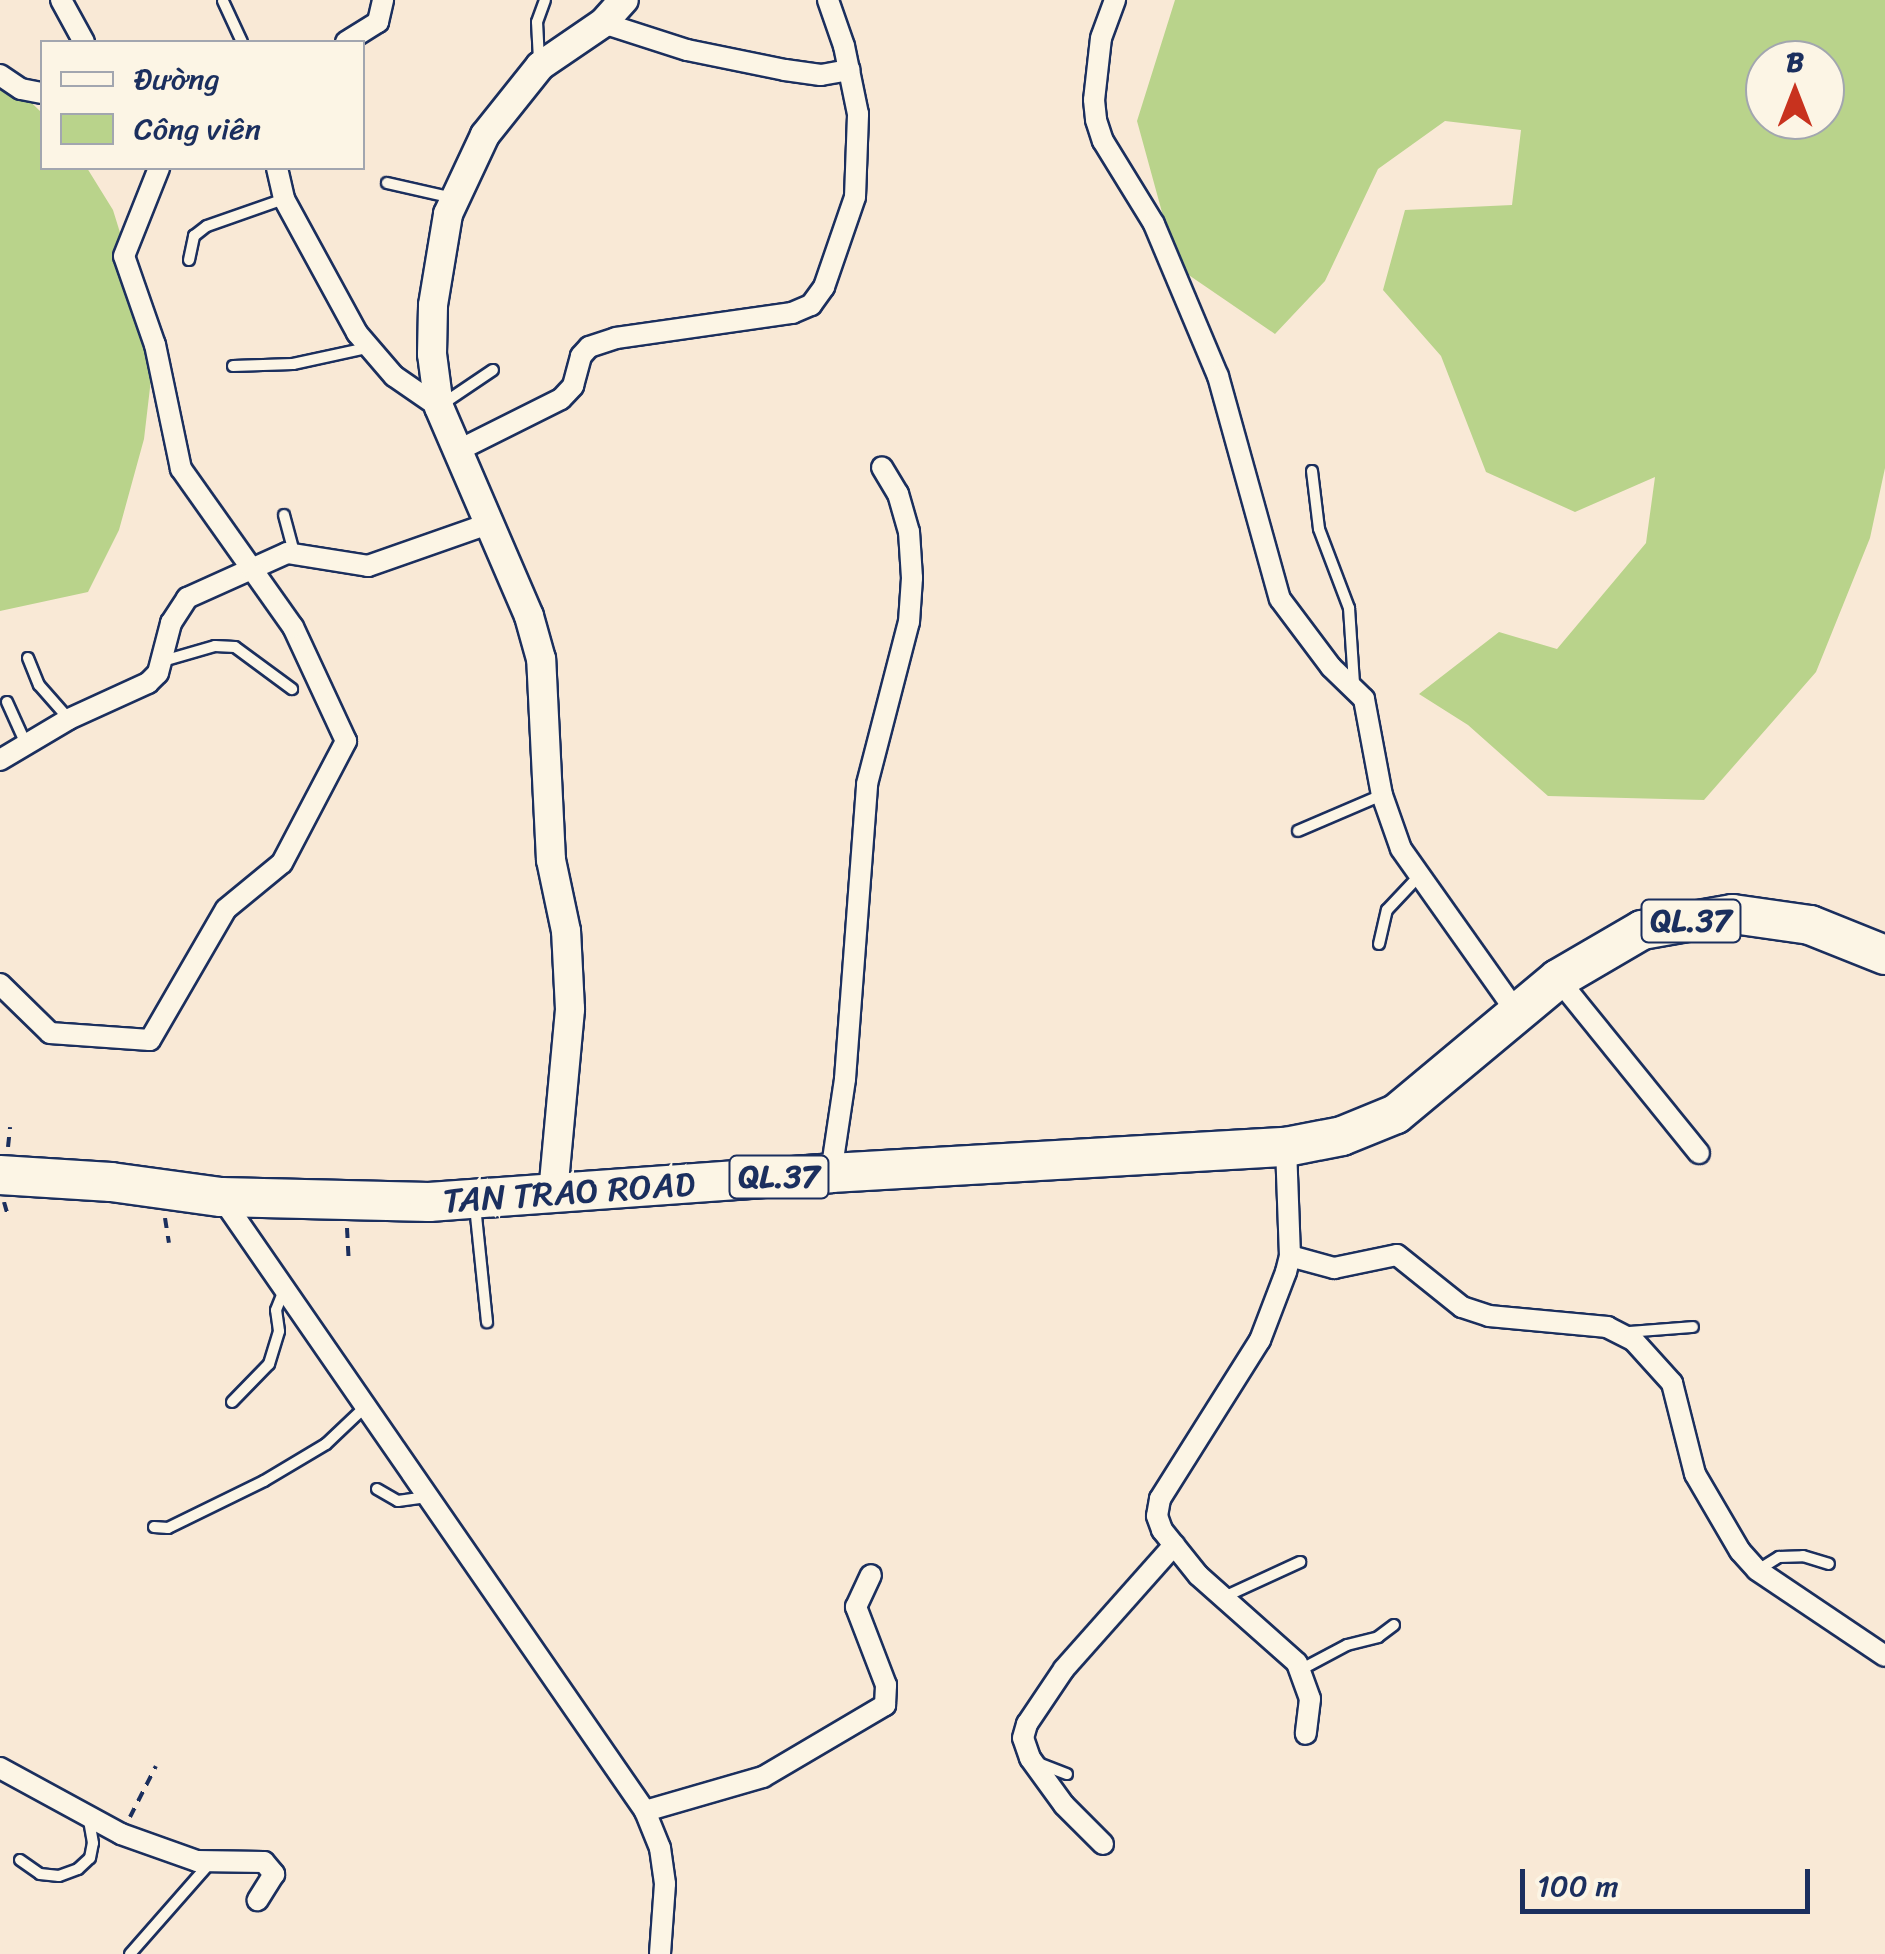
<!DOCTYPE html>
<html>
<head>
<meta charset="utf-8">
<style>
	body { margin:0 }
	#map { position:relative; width:1885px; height:1954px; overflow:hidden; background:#f9e9d6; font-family:Sriracha,sans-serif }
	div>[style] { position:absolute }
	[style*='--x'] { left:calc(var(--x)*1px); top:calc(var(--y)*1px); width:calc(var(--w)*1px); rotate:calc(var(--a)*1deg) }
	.green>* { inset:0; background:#b9d38b }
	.path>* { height:4px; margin-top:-2px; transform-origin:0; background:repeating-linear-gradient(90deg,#1b2f5e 0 10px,transparent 0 18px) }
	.roads { filter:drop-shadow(2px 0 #1b2f5e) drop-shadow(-2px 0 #1b2f5e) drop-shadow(0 2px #1b2f5e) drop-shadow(0 -2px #1b2f5e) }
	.lane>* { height:10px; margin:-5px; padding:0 5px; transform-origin:5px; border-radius:5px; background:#fcf5e5 }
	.street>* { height:20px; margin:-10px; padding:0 10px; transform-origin:10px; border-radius:10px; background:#fcf5e5 }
	.secondary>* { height:28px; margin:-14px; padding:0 14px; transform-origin:14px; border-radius:14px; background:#fcf5e5 }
	.highway>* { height:38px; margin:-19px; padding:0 19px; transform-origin:19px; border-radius:19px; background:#fcf5e5 }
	span { translate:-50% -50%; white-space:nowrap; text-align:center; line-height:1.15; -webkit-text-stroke:10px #fcf5e5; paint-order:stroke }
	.shield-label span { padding:2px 8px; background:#fcf5e5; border:2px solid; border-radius:8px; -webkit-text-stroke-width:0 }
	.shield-label { font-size:32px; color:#1b2f5e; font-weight:700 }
	.street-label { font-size:35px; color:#1b2f5e }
	.legend { position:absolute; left:40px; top:40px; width:325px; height:130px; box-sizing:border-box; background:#fcf5e5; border:2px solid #a2a6af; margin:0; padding:12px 18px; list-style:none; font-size:30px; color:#1b2f5e }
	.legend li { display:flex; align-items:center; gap:20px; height:50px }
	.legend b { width:50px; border:2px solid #a2a6af }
	.north { position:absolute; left:1745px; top:40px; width:100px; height:100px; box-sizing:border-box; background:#fcf5e5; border:2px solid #a2a6af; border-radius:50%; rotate:0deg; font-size:28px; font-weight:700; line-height:40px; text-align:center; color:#1b2f5e }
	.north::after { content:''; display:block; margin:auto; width:35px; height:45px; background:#c8321e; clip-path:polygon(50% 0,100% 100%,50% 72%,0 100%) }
	.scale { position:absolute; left:1520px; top:1869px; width:290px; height:45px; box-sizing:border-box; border:5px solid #1b2f5e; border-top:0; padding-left:12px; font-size:30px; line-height:35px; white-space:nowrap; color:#1b2f5e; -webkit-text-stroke:8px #fcf5e5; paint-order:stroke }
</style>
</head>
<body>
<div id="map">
	<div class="green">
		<div style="clip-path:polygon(evenodd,1175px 0,1885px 0,1885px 468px,1870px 538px,1816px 672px,1704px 800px,1548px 796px,1468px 725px,1419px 694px,1499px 632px,1557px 649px,1646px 543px,1655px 477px,1575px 512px,1486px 472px,1441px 356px,1383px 290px,1405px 210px,1512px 205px,1521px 130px,1445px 121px,1378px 169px,1325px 281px,1275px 334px,1177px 267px,1137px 121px,1175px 0,1765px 60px,1825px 60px,1825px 120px,1765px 120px,1765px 60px)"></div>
		<div style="clip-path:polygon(0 72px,42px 113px,42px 168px,87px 168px,113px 210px,155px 345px,144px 439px,119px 530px,88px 592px,0 611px)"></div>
	</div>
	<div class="path">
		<div style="--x:8;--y:1147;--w:20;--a:-84"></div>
		<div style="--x:4;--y:1202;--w:15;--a:74"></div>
		<div style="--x:165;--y:1218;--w:25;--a:81"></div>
		<div style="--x:347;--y:1228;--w:33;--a:87"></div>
		<div style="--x:130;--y:1817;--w:57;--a:-63"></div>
	</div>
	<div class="roads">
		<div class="lane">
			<div style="--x:223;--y:1;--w:45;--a:65.1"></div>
			<div style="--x:539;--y:60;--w:38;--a:-93"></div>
			<div style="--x:537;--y:22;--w:23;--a:-70"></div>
			<div style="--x:387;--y:183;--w:68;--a:12.8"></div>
			<div style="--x:189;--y:260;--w:25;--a:-78"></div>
			<div style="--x:194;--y:236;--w:16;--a:-38"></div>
			<div style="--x:207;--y:226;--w:82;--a:-19.3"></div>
			<div style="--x:233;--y:366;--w:60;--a:-1.9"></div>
			<div style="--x:293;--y:364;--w:76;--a:-12.2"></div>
			<div style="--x:444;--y:403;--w:59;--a:-34"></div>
			<div style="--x:1312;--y:471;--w:58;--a:83.1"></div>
			<div style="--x:1319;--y:529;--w:85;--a:69.2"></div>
			<div style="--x:1349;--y:608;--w:76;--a:86.2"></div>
			<div style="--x:284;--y:515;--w:39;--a:75"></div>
			<div style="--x:28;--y:658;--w:29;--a:68"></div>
			<div style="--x:39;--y:685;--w:44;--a:48.7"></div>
			<div style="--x:163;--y:661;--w:54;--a:-16.1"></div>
			<div style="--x:215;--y:646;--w:20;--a:3"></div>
			<div style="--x:235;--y:647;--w:71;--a:36.4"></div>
			<div style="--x:7;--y:702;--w:46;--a:65.7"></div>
			<div style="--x:1298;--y:831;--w:91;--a:-23.2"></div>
			<div style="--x:1379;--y:944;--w:35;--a:-77"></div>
			<div style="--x:1387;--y:910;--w:47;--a:-46.7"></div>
			<div style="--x:475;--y:1206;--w:117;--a:84.1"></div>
			<div style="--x:1628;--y:1332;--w:65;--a:-4.4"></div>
			<div style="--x:232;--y:1402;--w:53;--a:-45.8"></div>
			<div style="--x:269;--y:1364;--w:34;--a:-73"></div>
			<div style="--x:279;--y:1331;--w:21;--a:-98"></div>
			<div style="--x:276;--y:1310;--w:22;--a:-68"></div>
			<div style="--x:377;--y:1489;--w:24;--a:30"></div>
			<div style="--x:398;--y:1501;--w:29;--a:-8"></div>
			<div style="--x:154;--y:1527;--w:14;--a:4"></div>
			<div style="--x:168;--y:1528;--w:107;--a:-26.1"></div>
			<div style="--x:264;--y:1481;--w:72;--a:-30.8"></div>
			<div style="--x:326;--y:1444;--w:54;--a:-43.5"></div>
			<div style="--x:1758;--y:1570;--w:25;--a:-32"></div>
			<div style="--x:1779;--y:1557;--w:24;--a:-2"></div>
			<div style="--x:1803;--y:1556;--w:27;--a:17"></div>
			<div style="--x:1224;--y:1597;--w:84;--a:-24.7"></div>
			<div style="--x:1300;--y:1670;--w:53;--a:-28"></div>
			<div style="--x:1347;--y:1645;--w:32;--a:-14"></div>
			<div style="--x:1378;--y:1637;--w:20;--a:-37"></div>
			<div style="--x:1038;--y:1763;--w:31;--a:21"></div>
			<div style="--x:20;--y:1860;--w:24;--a:35"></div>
			<div style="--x:40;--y:1874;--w:19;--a:6"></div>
			<div style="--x:59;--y:1876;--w:20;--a:-20"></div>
			<div style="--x:78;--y:1869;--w:16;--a:-43"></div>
			<div style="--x:90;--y:1858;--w:15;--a:-79"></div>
			<div style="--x:93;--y:1843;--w:23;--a:-100"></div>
			<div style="--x:130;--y:1954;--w:121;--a:-48.7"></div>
		</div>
		<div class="street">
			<div style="--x:61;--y:0;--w:48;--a:61.3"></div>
			<div style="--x:1115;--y:0;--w:40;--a:110.2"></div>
			<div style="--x:1101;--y:38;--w:62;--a:96.4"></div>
			<div style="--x:1094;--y:100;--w:20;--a:84"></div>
			<div style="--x:1096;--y:120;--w:22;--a:72"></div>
			<div style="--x:1103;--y:141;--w:97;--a:58.4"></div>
			<div style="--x:1154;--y:224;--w:165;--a:67.2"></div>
			<div style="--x:1218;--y:376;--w:231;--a:74.5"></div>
			<div style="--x:1280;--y:599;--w:85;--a:53.1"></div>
			<div style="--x:1331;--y:667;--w:46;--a:44.1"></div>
			<div style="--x:1364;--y:699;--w:98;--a:79.4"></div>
			<div style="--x:1382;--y:795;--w:57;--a:70.6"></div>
			<div style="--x:1401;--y:849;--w:202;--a:54.7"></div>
			<div style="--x:603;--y:23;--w:88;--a:17.8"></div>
			<div style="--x:687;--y:50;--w:100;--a:11.5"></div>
			<div style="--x:785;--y:70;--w:36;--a:8"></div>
			<div style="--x:821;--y:75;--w:29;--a:-10"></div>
			<div style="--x:346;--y:42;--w:38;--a:-32"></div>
			<div style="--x:378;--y:22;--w:23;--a:-77"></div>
			<div style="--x:0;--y:75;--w:25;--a:34"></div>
			<div style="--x:21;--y:89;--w:21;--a:11"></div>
			<div style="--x:277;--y:168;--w:32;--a:77"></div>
			<div style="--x:284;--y:199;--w:153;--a:61.4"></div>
			<div style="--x:357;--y:333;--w:57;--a:49.3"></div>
			<div style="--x:394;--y:376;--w:55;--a:34.6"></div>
			<div style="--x:459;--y:450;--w:114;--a:-26.6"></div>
			<div style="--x:561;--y:399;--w:18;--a:-47"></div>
			<div style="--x:573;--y:386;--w:31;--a:-75"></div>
			<div style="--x:581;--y:356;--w:12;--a:-48"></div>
			<div style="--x:589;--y:347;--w:28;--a:-18"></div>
			<div style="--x:616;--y:338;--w:178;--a:-8.1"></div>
			<div style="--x:792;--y:313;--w:21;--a:-23"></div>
			<div style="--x:811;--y:305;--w:22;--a:-54"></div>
			<div style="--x:824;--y:287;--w:95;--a:-71"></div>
			<div style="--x:855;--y:197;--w:83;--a:-87.9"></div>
			<div style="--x:858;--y:114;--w:69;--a:-101.6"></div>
			<div style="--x:844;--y:46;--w:49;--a:-109.2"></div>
			<div style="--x:0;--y:760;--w:80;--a:-30.7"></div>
			<div style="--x:69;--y:719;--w:87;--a:-24.5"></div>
			<div style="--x:148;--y:683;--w:14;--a:-45"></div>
			<div style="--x:158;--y:673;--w:52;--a:-75.4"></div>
			<div style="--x:171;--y:623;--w:30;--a:-57"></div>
			<div style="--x:187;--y:598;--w:110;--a:-24.2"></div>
			<div style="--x:287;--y:553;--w:82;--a:9.1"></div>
			<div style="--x:368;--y:566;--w:130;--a:-19.3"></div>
			<div style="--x:1558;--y:979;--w:224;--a:51"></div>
			<div style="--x:0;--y:984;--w:70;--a:44.4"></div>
			<div style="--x:50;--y:1033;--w:100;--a:4"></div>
			<div style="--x:150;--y:1040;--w:151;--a:-59.9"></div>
			<div style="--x:226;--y:909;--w:72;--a:-39.4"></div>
			<div style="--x:282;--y:863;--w:138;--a:-62.3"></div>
			<div style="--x:346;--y:741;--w:126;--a:-114.9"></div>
			<div style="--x:293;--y:627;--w:194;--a:-125.3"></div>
			<div style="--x:181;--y:469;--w:127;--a:-101.8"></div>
			<div style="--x:155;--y:345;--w:94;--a:-109.2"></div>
			<div style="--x:124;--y:256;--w:95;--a:-68.3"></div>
			<div style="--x:1286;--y:1147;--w:109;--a:87.9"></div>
			<div style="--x:1290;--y:1256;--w:16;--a:104"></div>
			<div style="--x:1286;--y:1272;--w:73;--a:110.9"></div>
			<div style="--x:1260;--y:1340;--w:188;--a:122.2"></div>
			<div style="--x:1160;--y:1499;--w:17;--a:100"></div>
			<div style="--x:1157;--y:1516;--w:15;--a:70"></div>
			<div style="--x:1162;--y:1530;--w:58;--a:51.3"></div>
			<div style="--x:1198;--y:1575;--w:132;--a:41.6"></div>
			<div style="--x:1297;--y:1663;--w:38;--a:70"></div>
			<div style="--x:1310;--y:1699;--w:35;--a:97"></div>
			<div style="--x:831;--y:1173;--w:95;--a:-81.5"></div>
			<div style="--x:845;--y:1079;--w:296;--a:-85.7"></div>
			<div style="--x:867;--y:784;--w:167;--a:-75.5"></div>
			<div style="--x:909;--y:622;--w:44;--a:-86.1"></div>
			<div style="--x:912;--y:578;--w:46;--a:-93.7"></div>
			<div style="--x:909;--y:532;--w:40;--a:-106"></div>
			<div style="--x:898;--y:494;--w:31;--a:-121"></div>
			<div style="--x:221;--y:1197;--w:746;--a:55.37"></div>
			<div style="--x:645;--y:1811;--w:40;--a:68"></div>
			<div style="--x:660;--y:1848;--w:36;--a:82"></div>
			<div style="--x:665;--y:1884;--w:70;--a:94.1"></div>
			<div style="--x:1290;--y:1256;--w:46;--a:15.3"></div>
			<div style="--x:1334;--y:1268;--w:64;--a:-11.7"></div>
			<div style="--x:1397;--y:1255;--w:83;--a:38.7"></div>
			<div style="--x:1462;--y:1307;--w:28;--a:18"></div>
			<div style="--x:1489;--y:1316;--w:119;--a:5.3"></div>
			<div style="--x:1607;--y:1327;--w:30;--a:27"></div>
			<div style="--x:1634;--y:1341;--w:57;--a:47.9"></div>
			<div style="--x:1672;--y:1383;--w:94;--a:75.8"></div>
			<div style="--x:1695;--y:1474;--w:89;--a:59.7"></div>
			<div style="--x:1740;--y:1551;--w:25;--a:48"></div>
			<div style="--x:1757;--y:1570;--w:154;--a:33.9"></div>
			<div style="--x:0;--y:1768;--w:138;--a:28.6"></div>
			<div style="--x:121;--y:1834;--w:81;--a:19.6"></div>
			<div style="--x:197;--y:1861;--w:67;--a:0.9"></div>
			<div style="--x:264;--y:1862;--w:16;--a:50"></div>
			<div style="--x:274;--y:1874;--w:31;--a:122"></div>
			<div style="--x:645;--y:1811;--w:123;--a:-16.1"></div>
			<div style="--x:763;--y:1777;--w:142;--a:-30.5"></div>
			<div style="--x:885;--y:1705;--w:20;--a:-87"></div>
			<div style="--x:886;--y:1685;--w:84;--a:-111"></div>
			<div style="--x:856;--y:1607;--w:35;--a:-65"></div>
			<div style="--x:1103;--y:1844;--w:55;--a:-135"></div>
			<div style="--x:1064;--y:1805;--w:58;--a:-125.9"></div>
			<div style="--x:1030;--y:1758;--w:21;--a:-109"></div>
			<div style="--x:1023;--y:1738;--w:15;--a:-74"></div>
			<div style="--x:1027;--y:1724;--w:66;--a:-56.1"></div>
			<div style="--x:1064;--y:1669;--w:166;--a:-48.4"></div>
		</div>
		<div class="secondary">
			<div style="--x:553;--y:1193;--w:185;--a:-84.7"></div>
			<div style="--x:570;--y:1009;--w:78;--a:-92.9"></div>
			<div style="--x:566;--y:931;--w:73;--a:-101.9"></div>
			<div style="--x:551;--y:860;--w:201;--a:-92.8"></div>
			<div style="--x:541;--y:659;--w:45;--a:-105.6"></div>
			<div style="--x:529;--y:616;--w:228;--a:-113.3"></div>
			<div style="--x:439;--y:407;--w:53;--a:-97.5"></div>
			<div style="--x:432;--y:354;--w:49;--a:-88.8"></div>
			<div style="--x:433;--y:305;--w:92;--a:-80.6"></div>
			<div style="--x:448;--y:214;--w:87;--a:-64.9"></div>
			<div style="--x:485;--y:135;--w:88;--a:-51.4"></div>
			<div style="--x:540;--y:66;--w:76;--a:-34.3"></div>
			<div style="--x:603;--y:23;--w:31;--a:-48"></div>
		</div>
		<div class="highway">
			<div style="--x:0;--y:1175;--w:111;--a:3.6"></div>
			<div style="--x:111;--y:1182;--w:111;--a:7.8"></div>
			<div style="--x:221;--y:1197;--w:208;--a:1.4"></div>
			<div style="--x:429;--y:1202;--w:403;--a:-4.1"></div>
			<div style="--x:831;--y:1173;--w:456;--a:-3.3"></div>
			<div style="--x:1286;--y:1147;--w:57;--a:-11.1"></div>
			<div style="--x:1342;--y:1136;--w:58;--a:-22.2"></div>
			<div style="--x:1396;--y:1114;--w:211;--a:-39.8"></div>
			<div style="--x:1558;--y:979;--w:97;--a:-30.3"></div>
			<div style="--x:1642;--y:930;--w:92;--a:-10"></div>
			<div style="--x:1733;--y:914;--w:78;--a:8.1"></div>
			<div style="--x:1810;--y:925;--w:81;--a:21.8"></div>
		</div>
	</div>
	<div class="shield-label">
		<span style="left:1691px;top:921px">QL.37</span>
		<span style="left:779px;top:1177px">QL.37</span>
	</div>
	<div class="street-label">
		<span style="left:569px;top:1192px;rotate:-4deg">TAN TRAO ROAD</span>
	</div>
	<ul class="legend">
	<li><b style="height:12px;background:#fcf5e5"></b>Đường</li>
	<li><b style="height:28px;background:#b9d38b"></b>Công viên</li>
	</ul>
	<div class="north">B</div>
	<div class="scale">100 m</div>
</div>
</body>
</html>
